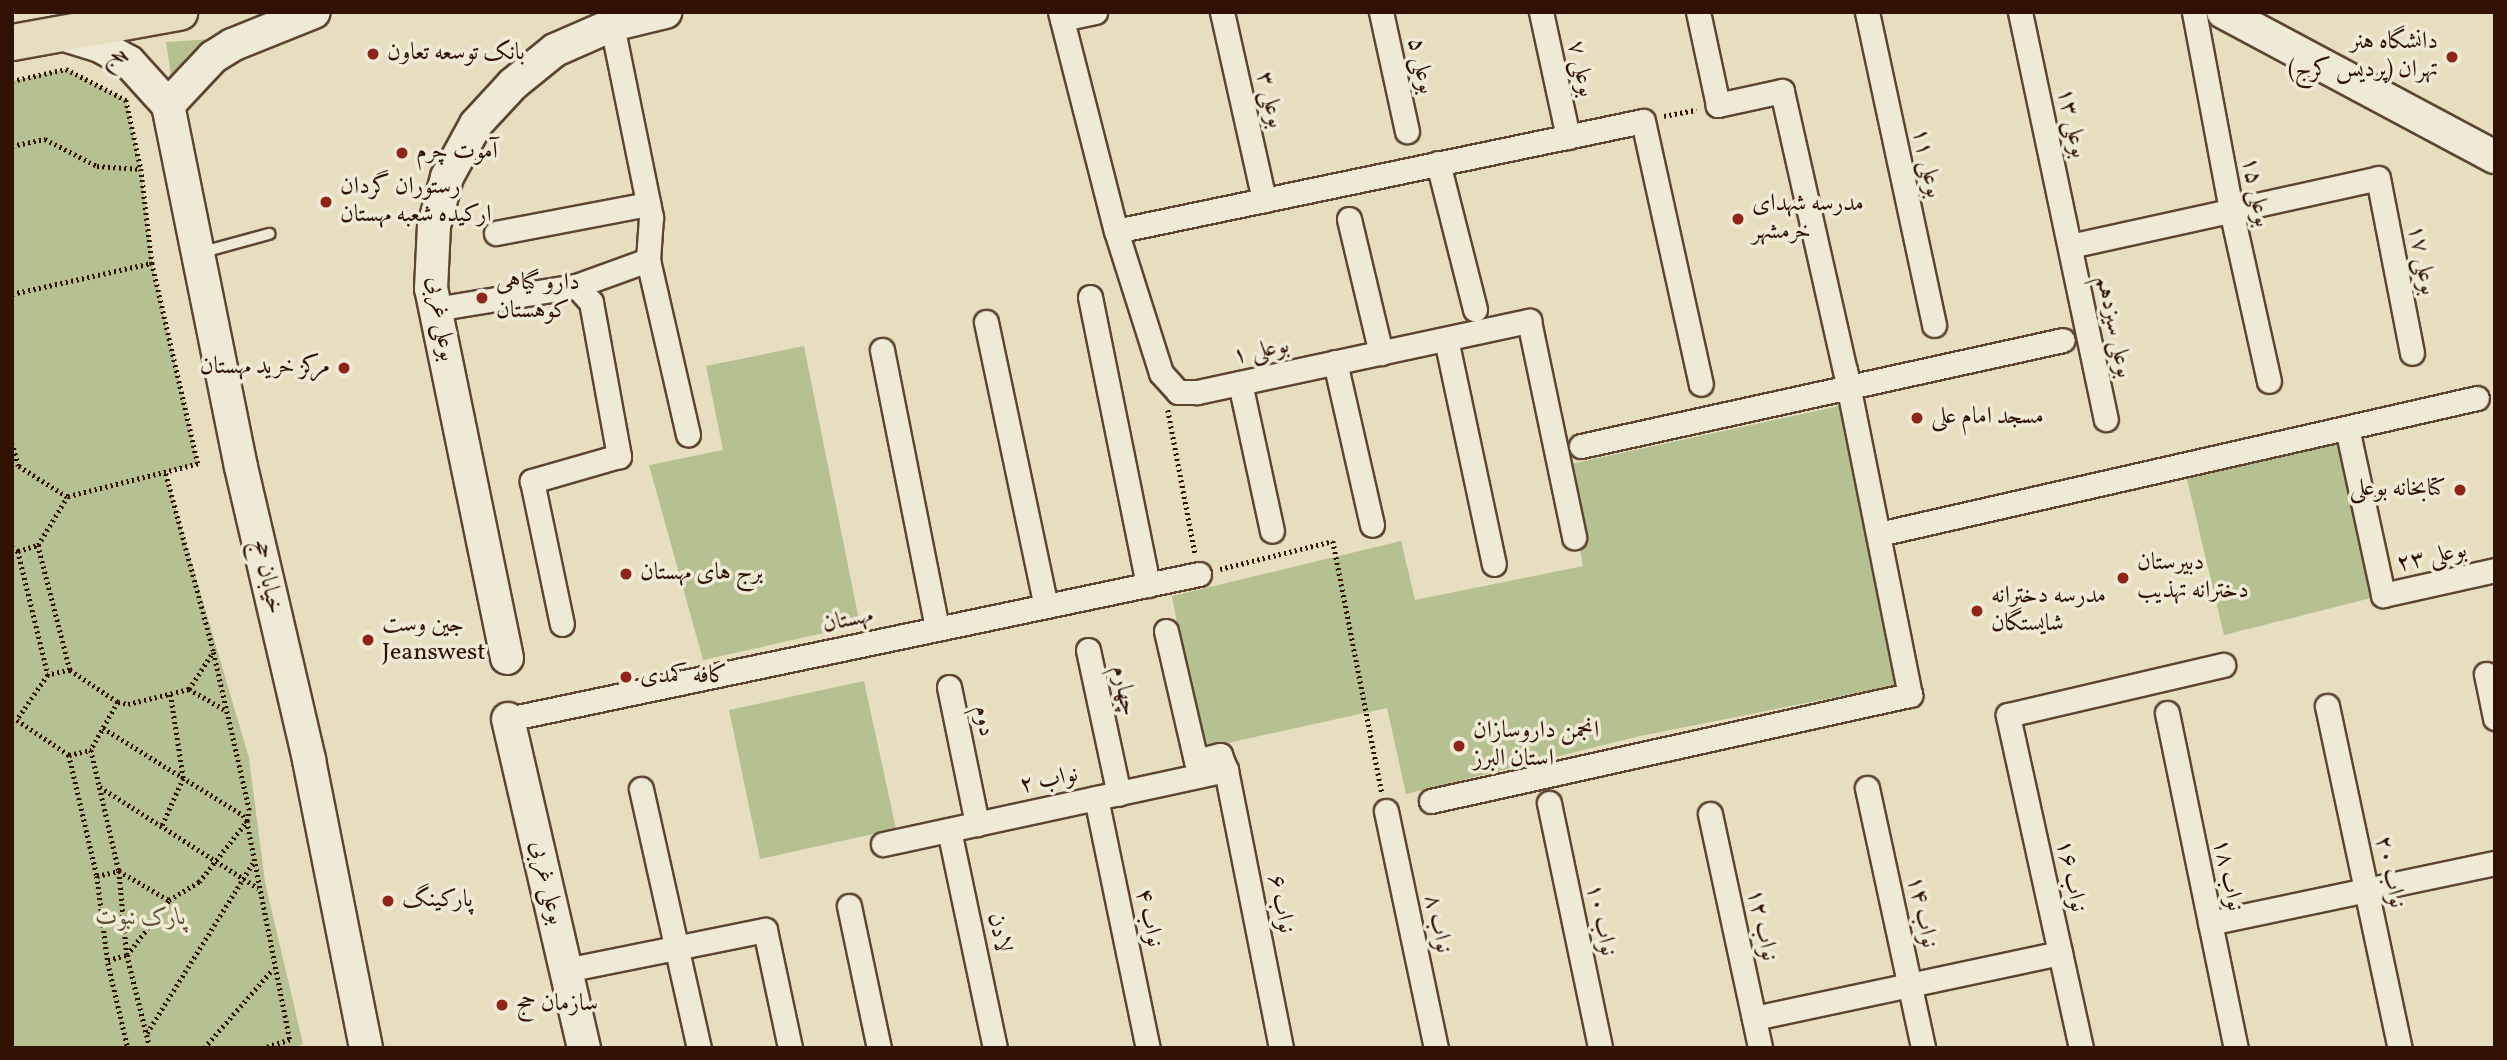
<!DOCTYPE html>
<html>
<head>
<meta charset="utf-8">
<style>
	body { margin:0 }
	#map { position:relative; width:2507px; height:1060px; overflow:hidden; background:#e6debf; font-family:Vollkorn,Amiri,serif }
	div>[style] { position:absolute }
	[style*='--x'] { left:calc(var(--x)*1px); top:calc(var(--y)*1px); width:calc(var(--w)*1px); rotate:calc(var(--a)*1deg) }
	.green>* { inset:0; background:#b6c191 }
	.path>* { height:4.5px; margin-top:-2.25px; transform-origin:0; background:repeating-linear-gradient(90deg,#301102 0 2px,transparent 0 5.5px) }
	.roads { filter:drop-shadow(2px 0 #5e4431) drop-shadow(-2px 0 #5e4431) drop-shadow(0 2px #5e4431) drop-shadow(0 -2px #5e4431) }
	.lane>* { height:10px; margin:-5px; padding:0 5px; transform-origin:5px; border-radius:5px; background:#efead5 }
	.street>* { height:23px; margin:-11.5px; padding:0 11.5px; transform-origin:11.5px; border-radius:11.5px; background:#efead5 }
	.secondary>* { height:32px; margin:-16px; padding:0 16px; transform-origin:16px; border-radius:16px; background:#efead5 }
	.primary>* { height:35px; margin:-17.5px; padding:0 17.5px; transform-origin:17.5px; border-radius:17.5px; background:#e6debf }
	.dots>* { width:19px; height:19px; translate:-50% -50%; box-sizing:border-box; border:4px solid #efead5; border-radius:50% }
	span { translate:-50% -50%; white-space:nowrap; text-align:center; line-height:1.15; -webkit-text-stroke:7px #efead5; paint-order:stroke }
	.poi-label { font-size:24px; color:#301102 }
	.right { translate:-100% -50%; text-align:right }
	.left { translate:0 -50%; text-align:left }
	.street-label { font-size:24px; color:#301102 }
	.park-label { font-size:24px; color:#5f4f34; font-style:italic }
	.frame { position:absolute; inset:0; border:14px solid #301102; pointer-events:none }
</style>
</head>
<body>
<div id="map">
	<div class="green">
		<div style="clip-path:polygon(227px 38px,171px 75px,166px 42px)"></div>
		<div style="clip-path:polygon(66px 69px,126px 100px,141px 169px,152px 263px,198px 464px,165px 472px,249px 758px,265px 882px,303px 1044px,292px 1048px,12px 1048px,12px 81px)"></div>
		<div style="clip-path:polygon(804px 346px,860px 625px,703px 660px,649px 465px,723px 450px,706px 366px)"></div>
		<div style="clip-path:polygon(1839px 406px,1897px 685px,1640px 736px,1406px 794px,1387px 708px,1200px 749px,1172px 596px,1401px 541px,1415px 600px,1583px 566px,1566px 465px)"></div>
		<div style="clip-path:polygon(2337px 438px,2371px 598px,2224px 635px,2185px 471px)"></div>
		<div style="clip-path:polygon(864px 681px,896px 829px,760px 859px,729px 710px)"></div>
	</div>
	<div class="path">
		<div style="--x:12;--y:81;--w:55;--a:-12.5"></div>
		<div style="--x:66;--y:69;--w:68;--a:27.3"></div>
		<div style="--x:126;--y:100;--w:71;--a:77.7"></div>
		<div style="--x:141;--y:169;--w:95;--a:83.3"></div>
		<div style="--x:152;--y:263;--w:206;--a:77.1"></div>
		<div style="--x:198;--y:464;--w:135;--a:165.9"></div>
		<div style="--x:67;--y:497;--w:58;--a:-147.7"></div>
		<div style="--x:18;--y:466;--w:23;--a:-105"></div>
		<div style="--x:1664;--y:116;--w:33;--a:-11"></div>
		<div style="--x:12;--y:146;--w:34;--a:-12"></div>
		<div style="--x:45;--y:139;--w:59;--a:27.4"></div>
		<div style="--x:97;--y:166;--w:44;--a:3.9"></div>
		<div style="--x:12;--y:294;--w:143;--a:-12.5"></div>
		<div style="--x:1168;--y:410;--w:146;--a:79.3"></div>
		<div style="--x:38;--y:545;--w:129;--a:75.6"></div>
		<div style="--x:70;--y:670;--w:58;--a:33.7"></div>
		<div style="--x:118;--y:702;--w:55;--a:119.4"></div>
		<div style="--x:91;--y:750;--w:124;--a:77"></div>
		<div style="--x:119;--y:871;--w:84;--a:84.6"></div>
		<div style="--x:127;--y:955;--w:96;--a:76.1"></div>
		<div style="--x:12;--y:547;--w:7;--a:34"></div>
		<div style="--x:18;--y:551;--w:128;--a:76.4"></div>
		<div style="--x:18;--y:551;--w:21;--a:-17"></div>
		<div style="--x:38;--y:545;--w:56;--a:-58.9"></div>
		<div style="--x:1220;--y:569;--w:116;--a:-13.9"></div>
		<div style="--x:1333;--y:541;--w:257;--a:79"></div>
		<div style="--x:70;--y:670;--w:23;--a:167"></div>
		<div style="--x:48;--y:675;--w:55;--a:124.6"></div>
		<div style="--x:17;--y:720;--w:63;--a:33.9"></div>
		<div style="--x:69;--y:755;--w:124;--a:77"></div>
		<div style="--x:97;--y:876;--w:88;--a:82.8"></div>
		<div style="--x:108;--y:963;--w:87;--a:76.8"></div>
		<div style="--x:189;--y:689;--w:44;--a:30.1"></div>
		<div style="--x:118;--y:702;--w:10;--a:11"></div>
		<div style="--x:128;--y:704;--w:63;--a:-13.8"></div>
		<div style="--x:189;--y:689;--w:44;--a:-57"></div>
		<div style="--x:103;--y:728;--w:165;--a:31.9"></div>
		<div style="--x:243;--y:815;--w:7;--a:56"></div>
		<div style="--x:247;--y:821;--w:223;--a:78.9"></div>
		<div style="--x:290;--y:1040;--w:28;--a:163"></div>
		<div style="--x:69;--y:755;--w:23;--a:-13"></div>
		<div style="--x:100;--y:787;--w:188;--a:32.6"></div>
		<div style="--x:162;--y:825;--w:51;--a:-65.9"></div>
		<div style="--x:183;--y:778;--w:86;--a:-98.7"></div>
		<div style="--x:97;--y:876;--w:23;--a:-13"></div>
		<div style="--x:119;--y:871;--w:58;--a:30.1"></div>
		<div style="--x:169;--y:900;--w:35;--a:-31"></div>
		<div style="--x:199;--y:882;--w:78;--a:-51.8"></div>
		<div style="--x:247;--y:821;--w:11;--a:-80"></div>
		<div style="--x:249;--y:810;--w:163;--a:-102.8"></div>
		<div style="--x:213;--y:651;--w:185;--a:-105"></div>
		<div style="--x:108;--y:960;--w:20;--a:-15"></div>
		<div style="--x:127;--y:955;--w:69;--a:-52.6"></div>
		<div style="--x:147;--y:1033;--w:200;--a:-58.1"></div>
		<div style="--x:204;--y:1048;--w:105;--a:-48.9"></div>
	</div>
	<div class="roads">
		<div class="lane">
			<div style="--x:199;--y:253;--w:73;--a:-15.2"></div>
		</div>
		<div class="street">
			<div style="--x:1060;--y:12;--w:226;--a:75.7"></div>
			<div style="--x:1116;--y:231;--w:149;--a:72.4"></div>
			<div style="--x:1161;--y:373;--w:25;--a:48"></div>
			<div style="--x:1178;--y:392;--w:19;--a:0"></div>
			<div style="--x:1197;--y:392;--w:340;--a:-12.1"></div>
			<div style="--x:1529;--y:321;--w:221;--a:78.2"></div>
			<div style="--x:1222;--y:12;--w:193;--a:77.4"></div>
			<div style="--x:1381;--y:12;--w:122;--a:77.7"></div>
			<div style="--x:1541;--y:12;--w:128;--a:77.8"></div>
			<div style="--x:1867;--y:12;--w:320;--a:77.9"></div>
			<div style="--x:2020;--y:12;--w:416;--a:78.1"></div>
			<div style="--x:2194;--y:12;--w:201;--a:79.4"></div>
			<div style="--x:2231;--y:210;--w:175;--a:77.5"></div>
			<div style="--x:1062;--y:19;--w:34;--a:-12"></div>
			<div style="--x:1438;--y:163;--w:151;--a:75.8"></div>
			<div style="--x:1349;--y:219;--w:138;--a:76.6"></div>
			<div style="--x:1116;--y:231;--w:538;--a:-11.79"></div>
			<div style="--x:1643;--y:121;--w:269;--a:77.6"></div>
			<div style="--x:496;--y:233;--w:155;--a:-10.8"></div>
			<div style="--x:2070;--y:246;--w:315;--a:-12.4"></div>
			<div style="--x:2378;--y:178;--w:178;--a:79"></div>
			<div style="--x:648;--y:260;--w:179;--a:77.1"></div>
			<div style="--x:576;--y:286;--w:77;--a:-19.9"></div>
			<div style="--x:648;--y:260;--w:43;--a:-86"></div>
			<div style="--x:651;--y:217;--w:196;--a:-101.5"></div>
			<div style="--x:1090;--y:297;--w:294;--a:78.6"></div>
			<div style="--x:435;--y:309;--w:143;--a:-9.3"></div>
			<div style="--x:576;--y:286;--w:22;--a:47"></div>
			<div style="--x:591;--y:302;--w:157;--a:79.7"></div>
			<div style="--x:619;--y:456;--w:91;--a:164"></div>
			<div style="--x:532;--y:481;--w:146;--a:78.2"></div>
			<div style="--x:986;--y:322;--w:290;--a:78.1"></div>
			<div style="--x:1446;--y:339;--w:230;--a:78"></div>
			<div style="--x:882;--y:350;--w:284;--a:78.8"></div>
			<div style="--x:1335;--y:362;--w:167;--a:77.2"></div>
			<div style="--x:1240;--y:383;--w:151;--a:77.8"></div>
			<div style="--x:2347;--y:428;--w:171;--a:77.8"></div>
			<div style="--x:2383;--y:595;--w:115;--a:-12.6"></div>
			<div style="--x:1581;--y:446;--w:493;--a:-12.4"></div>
			<div style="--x:1879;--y:534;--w:613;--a:-12.81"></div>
			<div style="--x:1166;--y:631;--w:133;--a:77"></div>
			<div style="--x:1196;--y:761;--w:25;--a:-14"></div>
			<div style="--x:1220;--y:755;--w:16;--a:68"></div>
			<div style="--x:1226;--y:770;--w:283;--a:78.8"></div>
			<div style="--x:1088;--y:650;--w:147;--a:77.9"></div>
			<div style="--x:2486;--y:674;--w:45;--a:78.4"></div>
			<div style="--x:949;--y:687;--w:140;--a:78.4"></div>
			<div style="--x:2327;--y:706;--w:350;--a:78"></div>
			<div style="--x:2167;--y:713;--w:342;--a:78.4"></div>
			<div style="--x:508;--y:719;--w:706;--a:-11.85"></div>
			<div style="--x:1867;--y:788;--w:266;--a:77.8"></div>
			<div style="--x:641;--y:789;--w:265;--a:77.4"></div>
			<div style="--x:1096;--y:798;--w:255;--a:78.3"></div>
			<div style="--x:1431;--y:801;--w:491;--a:-12.5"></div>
			<div style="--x:1910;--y:695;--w:330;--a:-101.3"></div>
			<div style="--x:1845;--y:371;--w:287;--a:-102.7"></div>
			<div style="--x:1782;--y:91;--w:66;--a:167.7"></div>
			<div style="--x:1718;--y:105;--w:95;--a:-102.1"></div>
			<div style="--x:1549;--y:803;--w:250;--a:78.2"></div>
			<div style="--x:1386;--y:811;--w:242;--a:78.1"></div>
			<div style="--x:1710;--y:814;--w:239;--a:77.9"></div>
			<div style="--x:949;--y:830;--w:223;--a:78.1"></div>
			<div style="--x:883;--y:844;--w:351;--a:-12.2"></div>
			<div style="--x:849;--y:906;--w:145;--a:78.1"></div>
			<div style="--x:2210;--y:923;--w:291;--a:-11.9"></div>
			<div style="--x:566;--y:970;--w:203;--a:-11.4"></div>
			<div style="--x:765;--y:930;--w:121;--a:78"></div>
			<div style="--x:1754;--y:1018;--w:313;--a:-12"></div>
			<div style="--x:2081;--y:1048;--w:341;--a:-102.4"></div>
			<div style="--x:2008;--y:715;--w:221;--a:-13.1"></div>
		</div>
		<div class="secondary">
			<div style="--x:2223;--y:12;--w:308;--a:28.1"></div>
			<div style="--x:58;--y:33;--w:44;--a:17.2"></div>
			<div style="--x:100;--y:46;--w:33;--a:29"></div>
			<div style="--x:129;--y:62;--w:58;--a:47.8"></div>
			<div style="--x:168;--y:105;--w:369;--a:78.6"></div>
			<div style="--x:241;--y:467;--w:301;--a:76.9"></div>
			<div style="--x:309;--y:760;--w:294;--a:78.8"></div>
			<div style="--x:168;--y:105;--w:66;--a:-46.8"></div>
			<div style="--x:213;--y:57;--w:22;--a:-32"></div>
			<div style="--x:232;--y:45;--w:88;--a:-21.9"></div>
			<div style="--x:507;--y:658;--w:377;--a:-101.6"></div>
			<div style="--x:431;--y:289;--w:63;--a:-87.3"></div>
			<div style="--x:434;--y:226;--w:51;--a:-75.1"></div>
			<div style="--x:447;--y:177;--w:60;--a:-61.3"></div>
			<div style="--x:476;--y:124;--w:54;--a:-47.2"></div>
			<div style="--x:513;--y:84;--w:54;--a:-39"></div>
			<div style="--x:555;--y:50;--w:62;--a:-23.7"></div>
			<div style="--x:612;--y:25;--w:55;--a:-13.8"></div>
			<div style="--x:508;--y:719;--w:338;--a:77"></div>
		</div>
		<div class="primary">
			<div style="--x:12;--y:42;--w:170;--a:-10.2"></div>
		</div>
	</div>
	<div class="dots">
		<div style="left:373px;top:54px;background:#8f2418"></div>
		<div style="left:2452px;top:57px;background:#8f2418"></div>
		<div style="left:402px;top:153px;background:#8f2418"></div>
		<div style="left:326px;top:202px;background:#8f2418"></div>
		<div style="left:1738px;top:219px;background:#8f2418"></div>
		<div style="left:482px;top:298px;background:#8f2418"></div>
		<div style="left:344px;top:368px;background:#8f2418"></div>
		<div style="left:1917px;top:418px;background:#8f2418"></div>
		<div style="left:2460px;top:490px;background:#8f2418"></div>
		<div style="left:626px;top:574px;background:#8f2418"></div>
		<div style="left:2123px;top:578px;background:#8f2418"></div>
		<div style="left:1977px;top:611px;background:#8f2418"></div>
		<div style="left:368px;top:640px;background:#8f2418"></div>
		<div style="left:626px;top:677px;background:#8f2418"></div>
		<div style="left:1459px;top:746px;background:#8f2418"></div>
		<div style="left:388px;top:901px;background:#8f2418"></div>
		<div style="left:502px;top:1005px;background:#8f2418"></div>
	</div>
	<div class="poi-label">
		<span class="right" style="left:2438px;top:57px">دانشگاه هنر<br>تهران (پردیس کرج)</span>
		<span class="left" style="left:387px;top:54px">بانک توسعه تعاون</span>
		<span class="left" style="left:416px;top:153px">آموت چرم</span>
		<span class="left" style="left:340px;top:202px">رستوران گردان<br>ارکیده شعبه مهستان</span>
		<span class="left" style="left:1752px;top:219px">مدرسه شهدای<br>خرمشهر</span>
		<span class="left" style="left:496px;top:298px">دارو گیاهی<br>کوهستان</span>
		<span class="right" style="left:330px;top:368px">مرکز خرید مهستان</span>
		<span class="left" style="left:1931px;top:418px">مسجد امام علی</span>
		<span class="right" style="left:2446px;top:490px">کتابخانه بوعلی</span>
		<span class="left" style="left:2137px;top:578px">دبیرستان<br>دخترانه تهذیب</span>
		<span class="left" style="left:640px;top:574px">برج های مهستان</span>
		<span class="left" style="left:1991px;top:611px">مدرسه دخترانه<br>شایستگان</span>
		<span class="left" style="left:382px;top:640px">جین وست<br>Jeanswest</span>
		<span class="left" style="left:640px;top:677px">کافه کمدی</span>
		<span class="left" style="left:1473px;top:746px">انجمن داروسازان<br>استان البرز</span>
		<span class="left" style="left:402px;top:901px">پارکینگ</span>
		<span class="left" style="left:516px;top:1005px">سازمان حج</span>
	</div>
	<div class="street-label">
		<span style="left:119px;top:59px;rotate:33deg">حج</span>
		<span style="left:1420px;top:66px;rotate:78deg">بوعلی ۵</span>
		<span style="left:1580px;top:69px;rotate:78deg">بوعلی ۷</span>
		<span style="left:1269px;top:100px;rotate:77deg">بوعلی ۳</span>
		<span style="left:2071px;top:123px;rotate:78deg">بوعلی ۱۳</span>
		<span style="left:1926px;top:163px;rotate:78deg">بوعلی ۱۱</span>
		<span style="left:2255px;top:192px;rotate:79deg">بوعلی ۱۵</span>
		<span style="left:2421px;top:260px;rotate:79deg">بوعلی ۱۷</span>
		<span style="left:440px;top:319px;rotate:81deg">بوعلی غربی</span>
		<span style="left:2113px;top:327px;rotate:78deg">بوعلی سیزدهم</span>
		<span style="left:1261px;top:352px;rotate:-12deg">بوعلی ۱</span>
		<span style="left:2432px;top:558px;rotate:-12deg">بوعلی ۲۳</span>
		<span style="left:266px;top:577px;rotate:77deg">خیابان حج</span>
		<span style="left:848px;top:621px;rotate:-12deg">مهستان</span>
		<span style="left:1123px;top:691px;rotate:78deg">چهارم</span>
		<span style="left:983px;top:721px;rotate:79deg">دوم</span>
		<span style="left:1049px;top:781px;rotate:-12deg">نواب ۲</span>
		<span style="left:2389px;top:872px;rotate:78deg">نواب ۲۰</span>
		<span style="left:2227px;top:875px;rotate:78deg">نواب ۱۸</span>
		<span style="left:2070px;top:876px;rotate:78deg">نواب ۱۶</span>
		<span style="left:546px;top:883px;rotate:77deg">بوعلی غربی</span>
		<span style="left:1280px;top:904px;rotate:79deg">نواب ۶</span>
		<span style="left:1921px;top:912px;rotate:78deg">نواب ۱۴</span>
		<span style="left:1148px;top:918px;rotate:78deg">نواب ۴</span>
		<span style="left:1600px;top:920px;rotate:78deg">نواب ۱۰</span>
		<span style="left:1437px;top:924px;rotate:78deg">نواب ۸</span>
		<span style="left:1761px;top:925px;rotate:78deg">نواب ۱۲</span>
		<span style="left:998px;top:933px;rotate:78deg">لادن</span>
	</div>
	<div class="park-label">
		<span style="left:141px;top:919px">پارک نبوت</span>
	</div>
	<div class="frame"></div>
</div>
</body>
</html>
